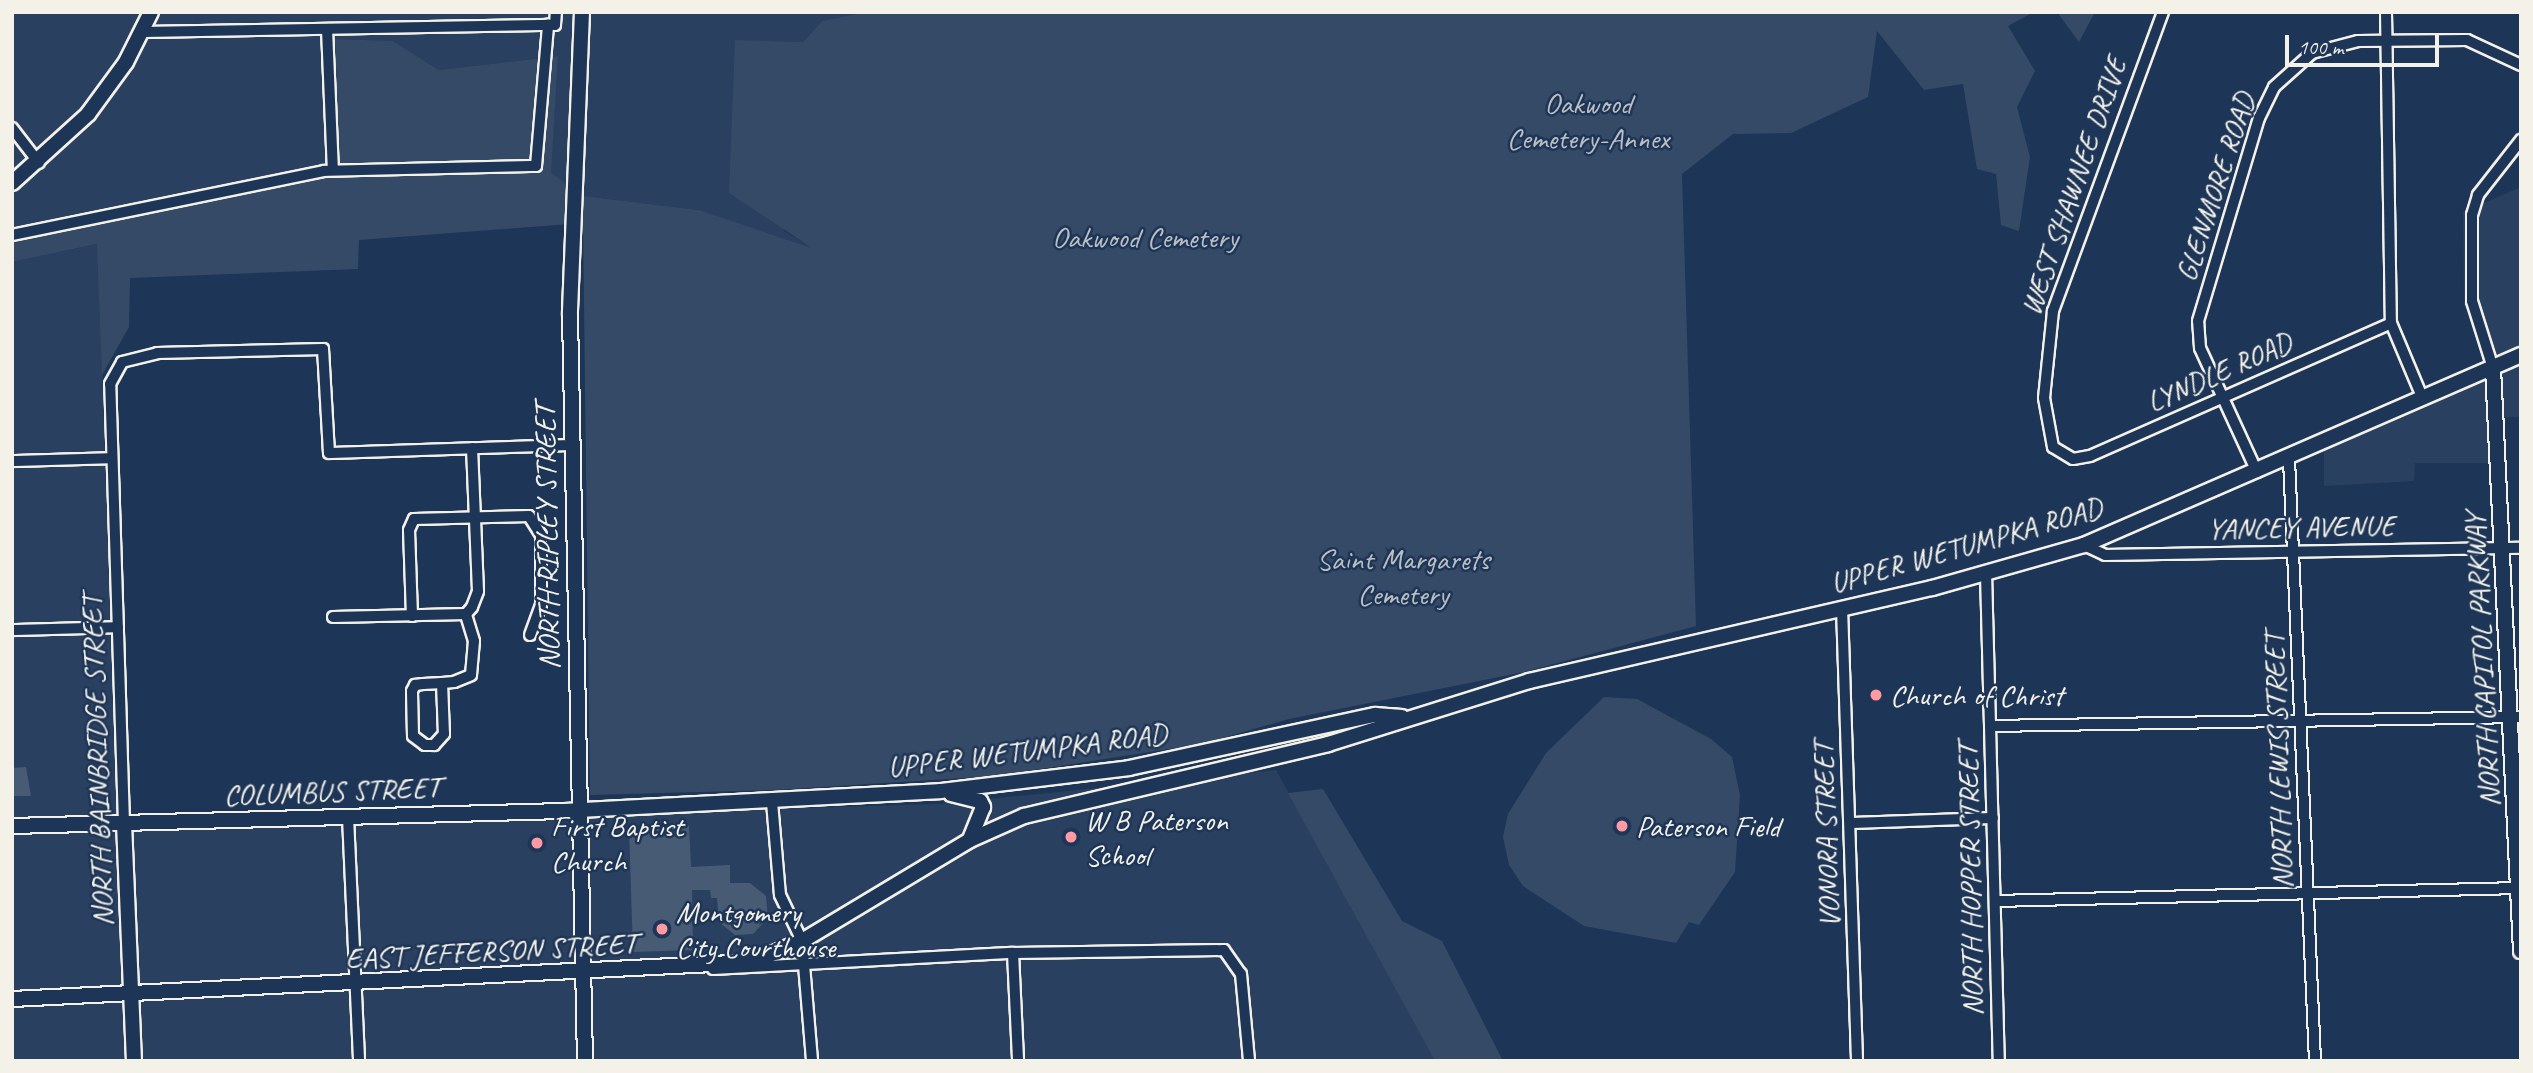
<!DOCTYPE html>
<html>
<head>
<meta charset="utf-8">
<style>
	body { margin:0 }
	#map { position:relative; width:2533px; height:1073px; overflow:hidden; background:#1d3557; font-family:Caveat,sans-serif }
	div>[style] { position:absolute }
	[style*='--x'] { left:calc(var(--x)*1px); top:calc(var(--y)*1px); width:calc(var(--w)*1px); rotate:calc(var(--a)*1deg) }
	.built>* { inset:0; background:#2a4060 }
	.green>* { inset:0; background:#354a67 }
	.building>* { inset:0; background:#485b74 }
	.roads { filter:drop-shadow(2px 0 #f4f1e8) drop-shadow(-2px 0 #f4f1e8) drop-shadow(0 2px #f4f1e8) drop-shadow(0 -2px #f4f1e8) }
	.street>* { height:10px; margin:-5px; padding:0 5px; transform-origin:5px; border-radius:5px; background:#1d3557 }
	.secondary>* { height:14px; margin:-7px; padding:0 7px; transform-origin:7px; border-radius:7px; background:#1d3557 }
	.dots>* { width:19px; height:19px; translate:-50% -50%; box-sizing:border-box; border:4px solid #1d3557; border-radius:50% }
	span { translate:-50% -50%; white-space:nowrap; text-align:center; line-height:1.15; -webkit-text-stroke:5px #1d3557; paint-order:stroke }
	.park-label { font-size:30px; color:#bbbfc1 }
	.street-label { font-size:30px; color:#f4f1e8 }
	.poi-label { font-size:30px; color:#f4f1e8 }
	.left { translate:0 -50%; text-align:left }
	.frame { position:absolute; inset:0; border:14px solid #f4f1e8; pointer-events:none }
	.scale { position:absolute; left:2285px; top:35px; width:154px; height:32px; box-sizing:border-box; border:4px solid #f4f1e8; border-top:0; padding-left:9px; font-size:21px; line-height:24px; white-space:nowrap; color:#f4f1e8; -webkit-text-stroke:5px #1d3557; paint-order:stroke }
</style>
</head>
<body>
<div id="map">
	<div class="built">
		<div style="clip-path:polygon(12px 12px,865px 12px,822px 21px,803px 42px,735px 40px,784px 231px,817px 250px,699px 210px,584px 196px,550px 173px,558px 56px,439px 70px,393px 41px,335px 39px,340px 175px,12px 244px)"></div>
		<div style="clip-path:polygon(2521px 187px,2521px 417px,2503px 417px,2505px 463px,2415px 463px,2414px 481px,2324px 486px,2324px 438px,2488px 364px,2464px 305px,2463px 212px)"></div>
		<div style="clip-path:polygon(98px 244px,117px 829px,938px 804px,1276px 770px,1435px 1061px,12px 1061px,12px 262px)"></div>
	</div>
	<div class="green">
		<div style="clip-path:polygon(865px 12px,2034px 12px,2008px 26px,2035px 71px,2017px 107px,2030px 157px,2019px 231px,2001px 225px,1996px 174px,1977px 169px,1963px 84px,1924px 90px,1877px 31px,1868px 97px,1791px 133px,1733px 134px,1682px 174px,1696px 626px,1524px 672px,1289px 719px,1201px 744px,995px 776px,774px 790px,590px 795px,583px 223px,359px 240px,358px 269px,130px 278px,129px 327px,102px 375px,97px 244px,12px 262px,12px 244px,64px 230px,340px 175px,335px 39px,393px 41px,439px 70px,558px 56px,551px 173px,584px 196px,699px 210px,812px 248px,729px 193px,735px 40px,803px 42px,822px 21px)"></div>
		<div style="clip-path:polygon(2057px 12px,2095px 12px,2079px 42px)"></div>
		<div style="clip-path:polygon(1604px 697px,1637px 699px,1711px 739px,1732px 757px,1740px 795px,1735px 872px,1699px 925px,1689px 922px,1676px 943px,1584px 926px,1523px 886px,1509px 865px,1503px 837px,1508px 814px,1546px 753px)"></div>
		<div style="clip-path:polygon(1323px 789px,1402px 921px,1442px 941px,1503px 1061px,1435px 1061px,1288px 793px)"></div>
	</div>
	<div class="building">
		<div style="clip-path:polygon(26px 767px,31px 796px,12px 796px,12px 768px)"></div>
		<div style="clip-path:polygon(689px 826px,691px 867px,730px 865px,730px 883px,750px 883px,766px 896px,768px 918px,753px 934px,735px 935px,719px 922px,717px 898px,711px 898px,710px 890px,692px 890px,693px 950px,633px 952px,629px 828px)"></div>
	</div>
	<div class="roads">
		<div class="street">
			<div style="--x:2163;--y:12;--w:319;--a:110.2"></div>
			<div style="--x:2053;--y:311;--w:87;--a:95.9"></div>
			<div style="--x:2044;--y:398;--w:50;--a:79.6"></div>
			<div style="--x:2053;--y:447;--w:23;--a:31"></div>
			<div style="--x:2073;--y:459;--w:17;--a:-10"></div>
			<div style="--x:2090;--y:456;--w:329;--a:-23.8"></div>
			<div style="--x:2386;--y:12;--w:311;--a:89.1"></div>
			<div style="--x:2391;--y:323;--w:82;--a:67.2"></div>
			<div style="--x:327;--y:29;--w:141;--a:87.6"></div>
			<div style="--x:143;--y:32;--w:412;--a:-1"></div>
			<div style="--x:555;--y:25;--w:13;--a:-86"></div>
			<div style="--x:12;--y:128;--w:44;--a:52.4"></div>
			<div style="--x:12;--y:235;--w:318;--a:-11.6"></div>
			<div style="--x:324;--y:171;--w:212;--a:-1.4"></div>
			<div style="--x:536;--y:166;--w:142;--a:-85.1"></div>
			<div style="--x:2493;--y:368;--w:70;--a:-107.4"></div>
			<div style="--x:2472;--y:301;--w:86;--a:-90"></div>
			<div style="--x:2472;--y:215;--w:21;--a:-73"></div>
			<div style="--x:2478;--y:195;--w:70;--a:-52"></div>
			<div style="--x:2289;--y:459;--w:603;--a:87.53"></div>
			<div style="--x:12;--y:461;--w:100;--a:-1.7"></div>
			<div style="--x:2257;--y:472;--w:136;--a:-114.7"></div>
			<div style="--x:2200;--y:348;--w:27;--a:-94"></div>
			<div style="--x:2198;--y:321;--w:212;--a:-73.3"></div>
			<div style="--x:2259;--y:118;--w:34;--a:-64"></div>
			<div style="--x:2274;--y:87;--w:51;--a:-41.8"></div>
			<div style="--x:2312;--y:53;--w:48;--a:-14.6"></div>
			<div style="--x:2358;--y:41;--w:109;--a:-0.5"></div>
			<div style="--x:2467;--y:40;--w:60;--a:24.8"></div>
			<div style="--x:2084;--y:545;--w:23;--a:25"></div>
			<div style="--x:2105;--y:555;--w:416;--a:-1"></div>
			<div style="--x:1986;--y:573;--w:488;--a:88.5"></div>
			<div style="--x:1842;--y:608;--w:453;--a:88.1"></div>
			<div style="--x:412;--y:616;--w:86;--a:-92"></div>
			<div style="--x:409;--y:530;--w:12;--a:-66"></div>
			<div style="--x:414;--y:519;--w:115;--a:-1.5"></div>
			<div style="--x:529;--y:516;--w:22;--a:58"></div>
			<div style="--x:541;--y:535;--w:70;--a:90"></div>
			<div style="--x:541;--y:605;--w:32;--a:110"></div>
			<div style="--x:333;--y:617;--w:133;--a:-1.3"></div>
			<div style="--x:466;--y:614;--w:9;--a:-49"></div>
			<div style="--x:472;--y:607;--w:17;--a:-69"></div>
			<div style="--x:478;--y:591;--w:143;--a:-92.4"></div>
			<div style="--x:12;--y:630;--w:106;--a:-1.6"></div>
			<div style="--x:442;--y:683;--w:51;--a:87.8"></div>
			<div style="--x:444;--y:734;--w:15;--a:132"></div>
			<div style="--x:434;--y:745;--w:9;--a:180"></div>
			<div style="--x:425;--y:745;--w:15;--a:-143"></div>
			<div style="--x:413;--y:736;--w:45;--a:-91.3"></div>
			<div style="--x:412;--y:691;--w:7;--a:-63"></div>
			<div style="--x:415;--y:685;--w:8;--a:-7"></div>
			<div style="--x:423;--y:684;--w:19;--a:-3"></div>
			<div style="--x:442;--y:683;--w:12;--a:-5"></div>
			<div style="--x:454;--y:682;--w:18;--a:-22"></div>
			<div style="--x:471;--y:675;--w:34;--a:-85"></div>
			<div style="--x:474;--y:641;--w:28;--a:-107"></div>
			<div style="--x:1991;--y:726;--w:530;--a:-0.97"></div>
			<div style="--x:772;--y:802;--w:93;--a:85.1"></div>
			<div style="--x:780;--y:895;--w:51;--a:64.4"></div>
			<div style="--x:802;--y:941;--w:120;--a:85.2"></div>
			<div style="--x:348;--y:817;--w:244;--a:87.4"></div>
			<div style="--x:124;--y:823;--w:439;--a:-91.8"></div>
			<div style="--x:110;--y:384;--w:25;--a:-61"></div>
			<div style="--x:122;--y:362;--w:36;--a:-14"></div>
			<div style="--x:157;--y:353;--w:166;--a:-1.4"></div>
			<div style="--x:323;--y:349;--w:104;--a:86.7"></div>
			<div style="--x:329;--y:453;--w:243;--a:-1.9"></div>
			<div style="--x:1850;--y:823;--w:143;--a:-2"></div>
			<div style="--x:1995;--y:901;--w:526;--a:-1.42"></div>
			<div style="--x:1013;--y:953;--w:108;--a:87.3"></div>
			<div style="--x:713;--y:969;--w:300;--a:-3.1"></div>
			<div style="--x:1013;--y:953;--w:211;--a:-0.8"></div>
			<div style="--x:1224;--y:950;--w:29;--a:55"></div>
			<div style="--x:1241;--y:974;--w:87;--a:84.7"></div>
		</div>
		<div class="secondary">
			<div style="--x:582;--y:12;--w:303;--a:92.3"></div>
			<div style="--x:570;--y:315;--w:746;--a:88.85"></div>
			<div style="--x:12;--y:183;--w:103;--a:-42.2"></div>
			<div style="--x:88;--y:114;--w:64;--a:-53.8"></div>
			<div style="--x:126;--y:62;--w:56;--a:-63.4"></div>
			<div style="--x:2493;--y:368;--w:584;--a:87.25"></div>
			<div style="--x:951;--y:794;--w:30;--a:14"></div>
			<div style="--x:980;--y:801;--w:7;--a:63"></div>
			<div style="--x:983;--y:807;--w:35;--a:112"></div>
			<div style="--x:124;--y:823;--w:238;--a:87.6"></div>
			<div style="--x:12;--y:826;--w:550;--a:-1.56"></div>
			<div style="--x:562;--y:811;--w:379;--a:-3"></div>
			<div style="--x:940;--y:791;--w:190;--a:-6.9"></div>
			<div style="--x:1129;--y:768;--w:252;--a:-12.2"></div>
			<div style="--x:1375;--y:715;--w:27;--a:4"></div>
			<div style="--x:12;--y:999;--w:742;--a:-2.86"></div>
			<div style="--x:753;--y:962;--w:53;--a:-23.2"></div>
			<div style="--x:802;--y:941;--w:196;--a:-31"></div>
			<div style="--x:970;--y:840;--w:59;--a:-24"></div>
			<div style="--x:1024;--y:816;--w:312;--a:-13.3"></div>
			<div style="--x:1328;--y:744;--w:211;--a:-17.4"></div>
			<div style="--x:1529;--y:681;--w:414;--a:-13"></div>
			<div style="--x:1932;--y:588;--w:158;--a:-15.8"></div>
			<div style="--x:2084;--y:545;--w:477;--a:-23.5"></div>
		</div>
	</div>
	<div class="dots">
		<div style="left:1876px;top:695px;background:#ff9aa2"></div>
		<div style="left:1622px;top:826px;background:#ff9aa2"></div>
		<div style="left:1071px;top:837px;background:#ff9aa2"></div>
		<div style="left:537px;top:843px;background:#ff9aa2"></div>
		<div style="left:662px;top:929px;background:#ff9aa2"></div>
	</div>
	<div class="park-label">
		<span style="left:1588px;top:120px">Oakwood<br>Cemetery-Annex</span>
		<span style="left:1145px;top:237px">Oakwood Cemetery</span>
		<span style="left:1403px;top:576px">Saint Margarets<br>Cemetery</span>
	</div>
	<div class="street-label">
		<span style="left:2073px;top:186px;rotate:-71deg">WEST SHAWNEE DRIVE</span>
		<span style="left:2215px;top:187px;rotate:-72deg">GLENMORE ROAD</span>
		<span style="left:2219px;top:372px;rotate:-24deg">LYNDLE ROAD</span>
		<span style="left:2301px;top:527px;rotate:-1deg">YANCEY AVENUE</span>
		<span style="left:547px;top:537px;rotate:-91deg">NORTH RIPLEY STREET</span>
		<span style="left:1966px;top:545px;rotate:-16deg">UPPER WETUMPKA ROAD</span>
		<span style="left:2482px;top:660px;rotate:-93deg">NORTH CAPITOL PARKWAY</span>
		<span style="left:1027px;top:750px;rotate:-7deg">UPPER WETUMPKA ROAD</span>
		<span style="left:97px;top:761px;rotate:-92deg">NORTH BAINBRIDGE STREET</span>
		<span style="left:2278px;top:761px;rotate:-92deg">NORTH LEWIS STREET</span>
		<span style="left:332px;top:791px;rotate:-2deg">COLUMBUS STREET</span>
		<span style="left:1826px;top:835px;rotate:-92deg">VONORA STREET</span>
		<span style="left:1970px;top:880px;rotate:-91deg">NORTH HOPPER STREET</span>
		<span style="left:491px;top:951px;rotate:-3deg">EAST JEFFERSON STREET</span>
	</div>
	<div class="poi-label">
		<span class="left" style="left:1890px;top:695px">Church of Christ</span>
		<span class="left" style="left:1085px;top:837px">W B Paterson<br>School</span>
		<span class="left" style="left:551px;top:843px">First Baptist<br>Church</span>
		<span class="left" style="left:1636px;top:826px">Paterson Field</span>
		<span class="left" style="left:676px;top:929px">Montgomery<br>City Courthouse</span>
	</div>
	<div class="frame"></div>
	<div class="scale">100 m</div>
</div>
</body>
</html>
